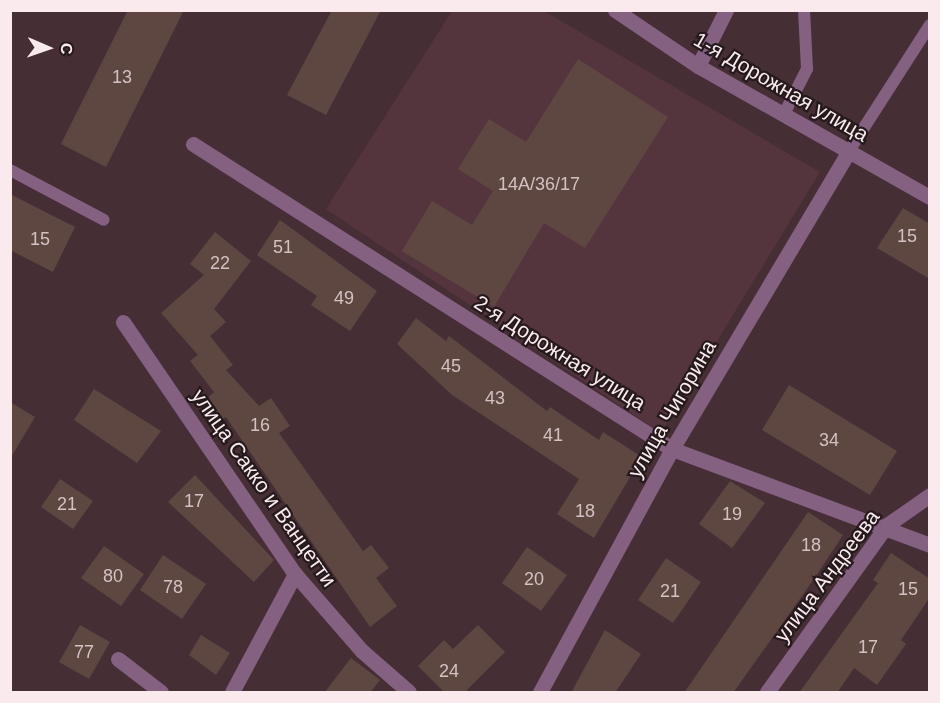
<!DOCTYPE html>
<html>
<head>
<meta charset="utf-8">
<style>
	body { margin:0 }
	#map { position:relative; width:940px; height:703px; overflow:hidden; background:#452e34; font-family:Helvetica,sans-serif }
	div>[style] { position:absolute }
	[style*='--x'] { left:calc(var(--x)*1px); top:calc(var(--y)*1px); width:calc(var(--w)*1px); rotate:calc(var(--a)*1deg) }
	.built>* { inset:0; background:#54353e }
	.building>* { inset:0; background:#5f4741 }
	.service>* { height:12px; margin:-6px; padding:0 6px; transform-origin:6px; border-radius:6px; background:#846081 }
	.minor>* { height:15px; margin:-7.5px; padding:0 7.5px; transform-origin:7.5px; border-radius:7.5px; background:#846081 }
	span { translate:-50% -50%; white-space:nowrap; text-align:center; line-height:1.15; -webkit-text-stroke:4.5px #241a1c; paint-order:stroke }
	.number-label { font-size:18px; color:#d3c1c3 }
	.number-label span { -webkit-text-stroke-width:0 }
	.street-label { font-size:21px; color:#faeaee }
	.frame { position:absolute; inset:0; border:12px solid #faeaee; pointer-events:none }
	.north { position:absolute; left:18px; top:18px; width:60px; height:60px; -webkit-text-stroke:4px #241a1c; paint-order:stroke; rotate:92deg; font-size:16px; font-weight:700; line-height:24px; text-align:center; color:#faeaee }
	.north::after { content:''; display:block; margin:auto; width:21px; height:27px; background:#faeaee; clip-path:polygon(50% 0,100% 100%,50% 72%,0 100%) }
</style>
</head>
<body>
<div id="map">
	<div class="built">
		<div style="clip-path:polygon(452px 11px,544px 11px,820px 172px,661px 433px,326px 209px)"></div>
	</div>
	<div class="building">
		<div style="clip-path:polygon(128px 10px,184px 10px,106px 167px,61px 144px)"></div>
		<div style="clip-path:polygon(332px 10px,381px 10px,326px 115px,287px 95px)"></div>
		<div style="clip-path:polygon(578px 59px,668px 117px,585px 248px,544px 223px,494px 307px,402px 251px,432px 201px,472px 225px,493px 191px,458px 169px,489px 119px,526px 142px)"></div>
		<div style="clip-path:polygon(10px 194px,75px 227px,53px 272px,10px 250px)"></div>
		<div style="clip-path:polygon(903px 208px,930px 224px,930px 279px,877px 248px)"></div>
		<div style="clip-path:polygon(280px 220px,377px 291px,350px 331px,311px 305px,317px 296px,257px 255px)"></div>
		<div style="clip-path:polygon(215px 232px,251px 261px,214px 309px,226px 322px,210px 336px,233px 365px,226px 370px,259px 406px,271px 398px,290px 426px,279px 433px,363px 551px,371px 545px,389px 568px,376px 578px,397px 606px,370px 627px,226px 417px,220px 421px,204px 401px,214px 392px,190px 361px,198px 355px,161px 313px,204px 275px,190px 264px)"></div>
		<div style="clip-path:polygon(416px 318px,446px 341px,449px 336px,547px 411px,550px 407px,599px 440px,603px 432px,642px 457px,594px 538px,557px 514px,579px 479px,452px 395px,397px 344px)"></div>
		<div style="clip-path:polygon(789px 385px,897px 451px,870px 495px,762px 430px)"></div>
		<div style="clip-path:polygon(94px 389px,161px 431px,137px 463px,74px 420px)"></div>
		<div style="clip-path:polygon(10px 402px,35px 417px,10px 459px)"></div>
		<div style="clip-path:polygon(195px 475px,274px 560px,254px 582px,168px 502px)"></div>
		<div style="clip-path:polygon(60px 479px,93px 501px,73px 529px,41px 507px)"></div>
		<div style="clip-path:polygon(730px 481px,765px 503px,732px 548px,699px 524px)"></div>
		<div style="clip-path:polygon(808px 512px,843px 535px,814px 579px,733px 693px,684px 693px)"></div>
		<div style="clip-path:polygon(104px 546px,144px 574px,121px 606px,81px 578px)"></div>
		<div style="clip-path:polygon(527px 547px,567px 575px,541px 611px,502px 583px)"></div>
		<div style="clip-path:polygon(891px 553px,930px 579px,930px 597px,901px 640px,906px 644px,877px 685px,854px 668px,837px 693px,799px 693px,878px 583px,873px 580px)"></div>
		<div style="clip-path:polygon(163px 555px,206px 584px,182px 619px,140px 590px)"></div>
		<div style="clip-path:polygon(666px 558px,701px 582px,673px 623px,638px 600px)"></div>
		<div style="clip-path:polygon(80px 625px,110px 642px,89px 679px,59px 662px)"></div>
		<div style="clip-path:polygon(478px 625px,505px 652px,464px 693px,445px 693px,418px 666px,444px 640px,453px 649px)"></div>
		<div style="clip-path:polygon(605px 630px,641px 654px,615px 693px,571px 693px)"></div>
		<div style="clip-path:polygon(201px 635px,230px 653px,216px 675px,189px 655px)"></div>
		<div style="clip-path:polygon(351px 658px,380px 680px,370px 693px,324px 693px)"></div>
	</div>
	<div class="service">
		<div style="--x:784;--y:114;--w:51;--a:-62.9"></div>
		<div style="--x:807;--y:69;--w:59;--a:-92.9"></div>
		<div style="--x:849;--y:151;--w:150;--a:-57.3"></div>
		<div style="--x:10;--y:170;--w:106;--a:28"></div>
	</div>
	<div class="minor">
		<div style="--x:615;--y:10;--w:100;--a:34"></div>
		<div style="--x:698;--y:66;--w:266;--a:29.5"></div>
		<div style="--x:698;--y:66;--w:63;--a:-63.4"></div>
		<div style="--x:193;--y:144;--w:568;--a:32.49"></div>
		<div style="--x:672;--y:449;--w:275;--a:20.4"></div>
		<div style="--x:123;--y:322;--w:305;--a:55.7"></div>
		<div style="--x:295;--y:574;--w:102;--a:49"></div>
		<div style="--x:362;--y:651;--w:62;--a:41.1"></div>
		<div style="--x:118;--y:659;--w:54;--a:37.5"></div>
		<div style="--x:232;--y:692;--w:134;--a:-61.9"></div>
		<div style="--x:540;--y:692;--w:277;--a:-61.5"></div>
		<div style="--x:672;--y:449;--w:347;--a:-59.3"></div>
		<div style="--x:767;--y:692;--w:206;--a:-54.3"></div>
		<div style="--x:887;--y:525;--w:52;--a:-34.9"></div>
	</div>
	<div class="number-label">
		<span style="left:122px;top:77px">13</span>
		<span style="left:539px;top:184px">14А/36/17</span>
		<span style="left:907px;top:236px">15</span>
		<span style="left:40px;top:239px">15</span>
		<span style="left:283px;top:247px">51</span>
		<span style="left:220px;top:263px">22</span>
		<span style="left:344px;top:298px">49</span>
		<span style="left:451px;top:366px">45</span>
		<span style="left:495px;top:398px">43</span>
		<span style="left:260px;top:425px">16</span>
		<span style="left:553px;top:435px">41</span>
		<span style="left:829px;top:440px">34</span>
		<span style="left:194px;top:501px">17</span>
		<span style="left:67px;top:504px">21</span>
		<span style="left:585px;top:511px">18</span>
		<span style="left:732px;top:514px">19</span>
		<span style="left:811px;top:545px">18</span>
		<span style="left:113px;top:576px">80</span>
		<span style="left:534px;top:579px">20</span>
		<span style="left:173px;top:587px">78</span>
		<span style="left:908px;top:589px">15</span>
		<span style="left:670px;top:591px">21</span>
		<span style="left:868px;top:647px">17</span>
		<span style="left:84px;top:652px">77</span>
		<span style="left:449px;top:671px">24</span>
	</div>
	<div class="street-label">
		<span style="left:781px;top:87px;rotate:30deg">1-я Дорожная улица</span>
		<span style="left:560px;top:353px;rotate:32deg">2-я Дорожная улица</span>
		<span style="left:672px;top:409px;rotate:-60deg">улица Чигорина</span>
		<span style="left:264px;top:488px;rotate:55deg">улица Сакко и Ванцетти</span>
		<span style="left:827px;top:576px;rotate:-53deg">улица Андреева</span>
	</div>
	<div class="frame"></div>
	<div class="north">С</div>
</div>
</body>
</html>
